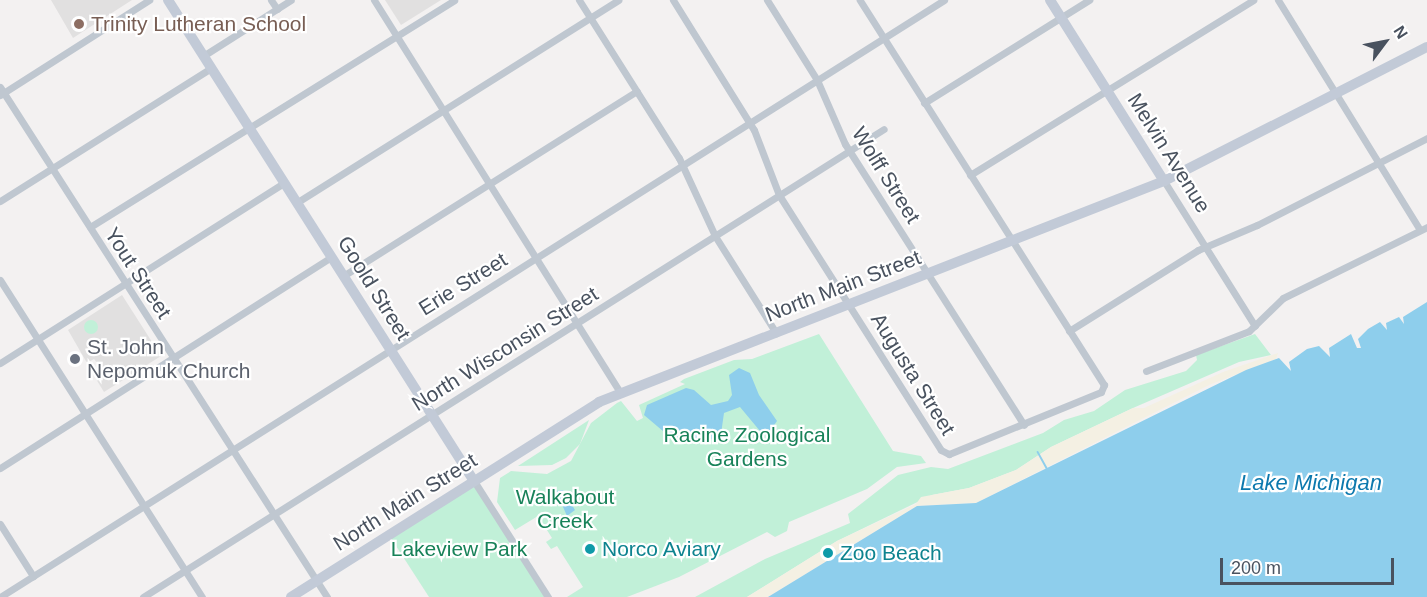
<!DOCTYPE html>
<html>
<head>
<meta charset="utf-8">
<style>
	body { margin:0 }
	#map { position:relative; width:1427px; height:597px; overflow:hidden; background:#f3f1f1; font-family:Helvetica,sans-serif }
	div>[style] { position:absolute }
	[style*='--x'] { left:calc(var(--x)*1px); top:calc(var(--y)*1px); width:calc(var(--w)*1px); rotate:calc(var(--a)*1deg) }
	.education>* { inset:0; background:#e1e0e0 }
	.green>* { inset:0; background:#c1f0d8 }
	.round { border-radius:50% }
	.sand>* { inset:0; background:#f4f0e3 }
	.water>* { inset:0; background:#8eceec }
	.stream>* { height:1.5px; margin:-0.75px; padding:0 0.75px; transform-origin:0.75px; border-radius:0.75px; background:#8eceec }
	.street>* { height:7px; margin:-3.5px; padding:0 3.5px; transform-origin:3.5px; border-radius:3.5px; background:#bfc7d0 }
	.secondary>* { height:10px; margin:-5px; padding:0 5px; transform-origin:5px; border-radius:5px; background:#c2cad7 }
	.dots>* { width:16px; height:16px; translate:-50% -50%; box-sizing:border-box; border:3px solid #fff; border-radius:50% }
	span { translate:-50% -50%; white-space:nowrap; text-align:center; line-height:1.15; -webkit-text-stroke:4.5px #fff; paint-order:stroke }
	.education-label { font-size:21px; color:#785e54 }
	.left { translate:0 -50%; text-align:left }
	.street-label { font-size:21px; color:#49525f }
	.worship-label { font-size:21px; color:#5b616d }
	.park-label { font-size:21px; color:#188259 }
	.culture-label { font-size:21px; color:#0d838f }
	.water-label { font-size:22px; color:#0d79ae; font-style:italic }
	.north { position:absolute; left:1355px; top:12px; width:60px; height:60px; -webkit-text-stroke:4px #fff; paint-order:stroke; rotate:58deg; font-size:16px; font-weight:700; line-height:24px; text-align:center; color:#49525f }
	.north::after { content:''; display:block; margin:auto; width:21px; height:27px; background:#49525f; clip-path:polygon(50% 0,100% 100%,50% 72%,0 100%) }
	.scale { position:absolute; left:1220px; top:558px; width:174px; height:27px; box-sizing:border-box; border:3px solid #49525f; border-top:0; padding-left:8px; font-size:18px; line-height:21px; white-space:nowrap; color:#49525f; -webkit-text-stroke:4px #fff; paint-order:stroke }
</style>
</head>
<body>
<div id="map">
	<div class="education">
		<div style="clip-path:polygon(51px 0,132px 0,73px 38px)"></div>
		<div style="clip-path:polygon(385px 0,441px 0,401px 25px)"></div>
		<div style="clip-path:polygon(122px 295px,161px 356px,104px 392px,96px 379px,105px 373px,94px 359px,87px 363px,68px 330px)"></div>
	</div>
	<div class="green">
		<div class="round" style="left:84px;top:320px;width:14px;height:14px"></div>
		<div style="clip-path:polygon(819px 334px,893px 451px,921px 456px,926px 463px,897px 467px,867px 489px,789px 522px,787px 531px,775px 537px,767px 532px,679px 577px,627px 597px,567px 597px,583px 587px,557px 546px,551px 549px,546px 542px,552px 538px,538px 516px,515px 530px,497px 502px,500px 478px,511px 471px,547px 474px,571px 461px,591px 423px,617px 403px,621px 401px,637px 421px,643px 418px,639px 405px,685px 384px,680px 382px,684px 379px,734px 360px,752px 359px)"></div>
		<div style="clip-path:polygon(1255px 334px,1271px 355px,1239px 362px,1133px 408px,1051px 447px,1016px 470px,969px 488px,932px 495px,837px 541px,747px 597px,695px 597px,765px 559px,850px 523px,848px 514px,898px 475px,931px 467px,948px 469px,1043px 433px,1064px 420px,1094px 411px,1125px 390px,1186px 371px,1197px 360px,1196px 355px)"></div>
		<div style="clip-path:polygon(589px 420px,580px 444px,566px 458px,552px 465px,518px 466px)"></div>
		<div style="clip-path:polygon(474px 481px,548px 597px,429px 597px,389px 535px)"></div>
	</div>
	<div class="sand">
		<div style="clip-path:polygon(1278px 353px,1276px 359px,1209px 385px,976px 503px,917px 506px,768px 597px,747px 597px,837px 541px,916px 504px,921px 497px,969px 488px,1016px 470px,1051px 447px,1133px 408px,1144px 408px,1223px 372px)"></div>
	</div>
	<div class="water">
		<div style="clip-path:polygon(1427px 302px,1427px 597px,768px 597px,917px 506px,976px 503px,1246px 370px,1279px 358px,1291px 371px,1289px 362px,1307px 349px,1319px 346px,1330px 357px,1329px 348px,1351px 334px,1357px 348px,1361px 348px,1358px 339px,1368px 329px,1380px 322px,1387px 330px,1386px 323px,1399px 317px,1404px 324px,1403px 317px)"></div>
		<div style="clip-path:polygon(739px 368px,750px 373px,759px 395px,777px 421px,769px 432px,760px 431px,740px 407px,724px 413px,721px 434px,705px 443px,670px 437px,644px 415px,647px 405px,686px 388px,694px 390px,711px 405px,728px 401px,732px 395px,729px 375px)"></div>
		<div style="clip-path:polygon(563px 490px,575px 510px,567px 516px,556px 491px)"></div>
	</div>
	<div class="stream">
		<div style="--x:1038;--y:452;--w:21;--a:61"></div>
	</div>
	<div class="street">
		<div style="--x:271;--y:0;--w:11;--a:56"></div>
		<div style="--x:374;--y:0;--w:464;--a:57.9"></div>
		<div style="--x:579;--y:0;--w:187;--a:57.7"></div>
		<div style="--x:679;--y:158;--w:86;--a:65.2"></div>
		<div style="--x:715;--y:236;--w:115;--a:57.8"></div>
		<div style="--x:673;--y:0;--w:153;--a:58.1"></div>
		<div style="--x:754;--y:130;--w:70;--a:69"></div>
		<div style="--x:779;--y:195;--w:302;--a:57.6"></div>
		<div style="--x:941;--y:450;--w:9;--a:27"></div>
		<div style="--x:949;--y:454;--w:164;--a:-22.2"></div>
		<div style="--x:1101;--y:392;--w:8;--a:-67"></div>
		<div style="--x:1104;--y:385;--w:456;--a:-122.4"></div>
		<div style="--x:767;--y:0;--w:94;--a:58"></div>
		<div style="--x:817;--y:80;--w:70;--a:66.4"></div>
		<div style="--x:845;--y:144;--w:333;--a:57.5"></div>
		<div style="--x:1278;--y:0;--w:270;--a:58.3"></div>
		<div style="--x:203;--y:56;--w:104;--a:-32.5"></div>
		<div style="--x:0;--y:87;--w:606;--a:57.33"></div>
		<div style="--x:0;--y:95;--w:177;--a:-32.5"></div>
		<div style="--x:924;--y:103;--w:195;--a:-32"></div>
		<div style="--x:970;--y:175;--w:333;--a:-31.7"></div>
		<div style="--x:1164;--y:181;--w:171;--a:57.9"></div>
		<div style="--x:0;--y:201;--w:249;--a:-32.2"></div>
		<div style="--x:296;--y:203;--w:381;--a:-32.2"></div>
		<div style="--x:90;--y:227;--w:429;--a:-31.9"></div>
		<div style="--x:343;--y:276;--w:347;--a:-32.2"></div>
		<div style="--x:0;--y:280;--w:376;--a:57.5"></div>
		<div style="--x:1069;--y:331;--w:152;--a:-32.1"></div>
		<div style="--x:1198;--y:250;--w:64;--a:-23"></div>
		<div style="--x:1257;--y:225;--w:191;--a:-27.1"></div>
		<div style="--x:0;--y:363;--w:336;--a:-32.4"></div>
		<div style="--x:1146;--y:371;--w:110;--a:-21.2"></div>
		<div style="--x:1249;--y:331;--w:47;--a:-44.1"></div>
		<div style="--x:1283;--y:298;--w:161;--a:-26.2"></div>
		<div style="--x:0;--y:468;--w:393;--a:-32.5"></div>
		<div style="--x:474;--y:481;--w:138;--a:57.5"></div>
		<div style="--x:0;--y:524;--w:62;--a:57.6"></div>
		<div style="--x:0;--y:597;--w:1117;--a:-32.31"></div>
		<div style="--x:143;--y:597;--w:876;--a:-32.28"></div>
	</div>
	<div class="secondary">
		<div style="--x:168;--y:0;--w:570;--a:57.54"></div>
		<div style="--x:1050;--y:0;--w:214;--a:57.8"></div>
		<div style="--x:291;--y:597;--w:365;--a:-32.3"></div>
		<div style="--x:599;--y:402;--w:607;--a:-21.36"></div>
		<div style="--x:1164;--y:181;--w:295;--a:-27"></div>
	</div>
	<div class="dots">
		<div style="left:79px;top:24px;background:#8d6e63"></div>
		<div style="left:75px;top:359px;background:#6b7280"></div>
		<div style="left:590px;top:549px;background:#0f9aa8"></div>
		<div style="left:828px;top:553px;background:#0f9aa8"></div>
	</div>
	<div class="education-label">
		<span class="left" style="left:91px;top:24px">Trinity Lutheran School</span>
	</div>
	<div class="street-label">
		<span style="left:1169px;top:153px;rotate:58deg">Melvin Avenue</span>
		<span style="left:886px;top:175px;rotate:58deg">Wolff Street</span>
		<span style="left:138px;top:273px;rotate:57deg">Yout Street</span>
		<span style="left:463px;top:284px;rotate:-32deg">Erie Street</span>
		<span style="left:843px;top:286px;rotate:-21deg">North Main Street</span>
		<span style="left:374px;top:288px;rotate:58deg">Goold Street</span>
		<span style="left:505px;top:349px;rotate:-32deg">North Wisconsin Street</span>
		<span style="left:913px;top:374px;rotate:58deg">Augusta Street</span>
		<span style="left:405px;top:502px;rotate:-32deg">North Main Street</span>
	</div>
	<div class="worship-label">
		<span class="left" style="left:87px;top:359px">St. John<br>Nepomuk Church</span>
	</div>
	<div class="park-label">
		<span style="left:747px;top:447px">Racine Zoological<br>Gardens</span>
		<span style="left:565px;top:509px">Walkabout<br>Creek</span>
		<span style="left:459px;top:549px">Lakeview Park</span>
	</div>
	<div class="culture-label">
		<span class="left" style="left:602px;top:549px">Norco Aviary</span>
		<span class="left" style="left:840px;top:553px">Zoo Beach</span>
	</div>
	<div class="water-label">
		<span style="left:1311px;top:483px">Lake Michigan</span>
	</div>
	<div class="north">N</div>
	<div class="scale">200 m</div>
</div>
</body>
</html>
